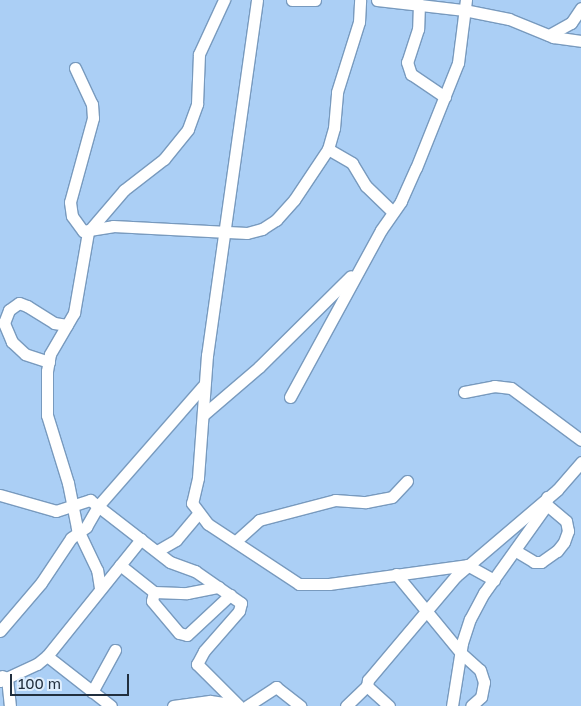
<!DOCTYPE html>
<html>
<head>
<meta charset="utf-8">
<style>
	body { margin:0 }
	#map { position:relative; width:581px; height:706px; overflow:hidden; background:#abcff5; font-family:"Golos Text",sans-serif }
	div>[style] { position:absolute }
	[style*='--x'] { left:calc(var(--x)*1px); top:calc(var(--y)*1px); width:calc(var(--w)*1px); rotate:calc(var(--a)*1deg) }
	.roads { filter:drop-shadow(1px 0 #789abe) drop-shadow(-1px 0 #789abe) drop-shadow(0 1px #789abe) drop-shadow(0 -1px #789abe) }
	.minor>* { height:11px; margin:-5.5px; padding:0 5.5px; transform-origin:5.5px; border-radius:5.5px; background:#fff }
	span { translate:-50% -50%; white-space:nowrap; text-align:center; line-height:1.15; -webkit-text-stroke:4px #dfeefd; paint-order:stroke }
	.scale { position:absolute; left:10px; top:674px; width:119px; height:22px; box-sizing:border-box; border:2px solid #212f3e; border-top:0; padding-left:6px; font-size:15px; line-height:18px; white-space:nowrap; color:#212f3e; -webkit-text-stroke:4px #dfeefd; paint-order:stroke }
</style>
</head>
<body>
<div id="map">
	<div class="roads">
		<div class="minor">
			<div style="--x:257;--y:0;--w:359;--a:98"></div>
			<div style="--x:207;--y:355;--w:123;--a:94.2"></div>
			<div style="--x:198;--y:478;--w:26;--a:103"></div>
			<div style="--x:192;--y:503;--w:26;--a:53"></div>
			<div style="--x:208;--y:524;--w:109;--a:33.4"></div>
			<div style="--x:299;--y:584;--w:30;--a:0"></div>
			<div style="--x:329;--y:584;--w:139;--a:-7.8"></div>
			<div style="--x:467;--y:565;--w:31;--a:29"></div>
			<div style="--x:292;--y:0;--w:23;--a:0"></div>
			<div style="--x:377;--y:0;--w:88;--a:6.6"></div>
			<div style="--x:464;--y:10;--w:46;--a:11.3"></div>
			<div style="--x:509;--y:19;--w:48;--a:22.2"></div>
			<div style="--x:553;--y:37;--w:28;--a:8"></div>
			<div style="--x:419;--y:4;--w:25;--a:92"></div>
			<div style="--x:418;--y:29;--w:35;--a:108"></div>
			<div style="--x:407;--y:62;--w:13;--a:72"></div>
			<div style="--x:411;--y:74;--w:41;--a:34.1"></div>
			<div style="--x:549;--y:35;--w:25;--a:-29"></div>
			<div style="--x:571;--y:23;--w:18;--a:-56"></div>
			<div style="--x:75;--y:68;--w:40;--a:65"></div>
			<div style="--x:92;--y:104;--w:14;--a:86"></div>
			<div style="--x:93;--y:118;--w:87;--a:105.3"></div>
			<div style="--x:70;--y:202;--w:14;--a:82"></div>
			<div style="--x:72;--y:216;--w:19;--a:54"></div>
			<div style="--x:83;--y:231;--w:30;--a:-9"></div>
			<div style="--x:113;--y:226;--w:134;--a:3"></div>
			<div style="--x:247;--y:233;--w:16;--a:-15"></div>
			<div style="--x:262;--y:229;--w:17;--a:-33"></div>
			<div style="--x:276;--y:220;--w:27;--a:-48"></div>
			<div style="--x:294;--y:200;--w:61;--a:-56.3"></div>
			<div style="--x:328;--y:149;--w:22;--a:-74"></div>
			<div style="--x:334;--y:128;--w:36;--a:-85"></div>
			<div style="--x:337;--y:92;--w:73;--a:-72.6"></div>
			<div style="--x:359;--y:22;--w:22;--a:-87"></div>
			<div style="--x:328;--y:149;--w:28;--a:30"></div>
			<div style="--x:352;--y:163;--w:27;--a:59"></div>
			<div style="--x:366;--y:186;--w:37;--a:44"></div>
			<div style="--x:49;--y:362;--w:25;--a:-162"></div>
			<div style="--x:25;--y:354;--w:18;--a:-137"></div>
			<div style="--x:12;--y:342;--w:21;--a:-113"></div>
			<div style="--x:4;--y:323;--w:14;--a:-69"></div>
			<div style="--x:9;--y:310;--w:12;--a:-35"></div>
			<div style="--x:19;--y:303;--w:9;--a:21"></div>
			<div style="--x:27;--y:306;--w:32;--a:32"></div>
			<div style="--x:54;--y:323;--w:13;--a:9"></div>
			<div style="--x:464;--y:392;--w:31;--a:-11"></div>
			<div style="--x:494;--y:386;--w:17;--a:7"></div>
			<div style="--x:511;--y:388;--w:87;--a:36.6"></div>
			<div style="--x:290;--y:397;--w:190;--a:-61.4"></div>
			<div style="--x:381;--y:230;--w:35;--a:-55"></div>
			<div style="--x:401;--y:201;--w:36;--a:-66"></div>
			<div style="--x:416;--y:168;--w:113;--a:-68.2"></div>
			<div style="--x:458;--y:63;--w:64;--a:-82.8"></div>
			<div style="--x:203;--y:415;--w:74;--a:-40.6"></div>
			<div style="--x:259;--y:367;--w:129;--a:-44.7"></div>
			<div style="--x:0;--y:495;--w:58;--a:15.9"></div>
			<div style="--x:56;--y:511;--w:36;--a:-18"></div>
			<div style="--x:90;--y:500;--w:101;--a:37.8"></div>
			<div style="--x:170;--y:562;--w:27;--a:20"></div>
			<div style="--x:195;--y:571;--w:56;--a:34.8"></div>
			<div style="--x:241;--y:603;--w:8;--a:104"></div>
			<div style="--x:239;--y:611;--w:53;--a:131.2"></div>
			<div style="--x:204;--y:651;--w:15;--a:118"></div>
			<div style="--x:197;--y:664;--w:59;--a:45"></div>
			<div style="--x:236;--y:541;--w:31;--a:-42"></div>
			<div style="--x:259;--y:520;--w:79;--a:-14.7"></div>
			<div style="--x:335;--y:500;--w:31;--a:4"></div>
			<div style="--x:366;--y:502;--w:26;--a:-11"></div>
			<div style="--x:392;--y:497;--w:22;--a:-47"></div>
			<div style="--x:157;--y:551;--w:22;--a:-30"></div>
			<div style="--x:176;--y:540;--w:35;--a:-50"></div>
			<div style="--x:516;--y:551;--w:21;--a:31"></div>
			<div style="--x:534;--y:562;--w:7;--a:0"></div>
			<div style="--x:541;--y:562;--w:19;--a:-35"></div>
			<div style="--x:557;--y:551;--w:11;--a:-52"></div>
			<div style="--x:564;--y:542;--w:12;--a:-70"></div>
			<div style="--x:568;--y:531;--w:10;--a:-101"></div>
			<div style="--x:566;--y:521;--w:26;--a:-140"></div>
			<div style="--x:120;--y:565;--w:43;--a:38.5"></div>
			<div style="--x:154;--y:592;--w:33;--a:2"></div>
			<div style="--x:187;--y:593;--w:32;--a:-11"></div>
			<div style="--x:396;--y:574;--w:102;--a:50.6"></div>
			<div style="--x:461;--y:653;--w:25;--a:42"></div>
			<div style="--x:480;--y:670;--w:13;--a:72"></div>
			<div style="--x:484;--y:682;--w:15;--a:101"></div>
			<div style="--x:481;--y:697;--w:13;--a:138"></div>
			<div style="--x:100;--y:588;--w:18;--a:-99"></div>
			<div style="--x:97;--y:570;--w:47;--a:-115.5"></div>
			<div style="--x:77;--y:528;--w:46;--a:-101.3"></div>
			<div style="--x:68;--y:483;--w:71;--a:-107.2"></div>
			<div style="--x:47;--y:415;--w:44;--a:-90"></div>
			<div style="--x:47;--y:371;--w:17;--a:-80"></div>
			<div style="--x:50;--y:354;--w:48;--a:-59.7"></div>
			<div style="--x:74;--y:313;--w:82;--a:-80.2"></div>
			<div style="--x:88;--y:232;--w:55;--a:-49.4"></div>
			<div style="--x:124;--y:190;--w:51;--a:-37.8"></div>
			<div style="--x:164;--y:159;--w:38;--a:-51"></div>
			<div style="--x:188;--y:129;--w:27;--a:-70"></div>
			<div style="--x:197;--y:104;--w:50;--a:-87.7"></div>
			<div style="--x:199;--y:54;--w:60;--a:-65.2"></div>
			<div style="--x:154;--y:592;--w:9;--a:103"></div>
			<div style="--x:152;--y:601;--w:42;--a:49.8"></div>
			<div style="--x:179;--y:633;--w:8;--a:14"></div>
			<div style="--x:187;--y:635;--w:59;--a:-42.9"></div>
			<div style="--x:0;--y:631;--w:63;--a:-49.5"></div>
			<div style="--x:41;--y:583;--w:54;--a:-56.3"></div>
			<div style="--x:71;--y:538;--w:19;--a:-36"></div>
			<div style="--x:86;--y:527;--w:24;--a:-60"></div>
			<div style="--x:98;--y:506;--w:161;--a:-48.8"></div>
			<div style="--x:47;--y:656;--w:81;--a:38"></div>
			<div style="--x:2;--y:676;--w:5;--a:22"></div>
			<div style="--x:7;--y:678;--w:28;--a:84"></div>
			<div style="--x:0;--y:681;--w:41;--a:-24.7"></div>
			<div style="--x:37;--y:664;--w:13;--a:-39"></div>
			<div style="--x:47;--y:656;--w:150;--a:-51.2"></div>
			<div style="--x:92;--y:692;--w:48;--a:-61.3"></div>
			<div style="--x:173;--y:706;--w:37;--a:-8"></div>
			<div style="--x:210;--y:701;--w:28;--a:8"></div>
			<div style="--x:247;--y:706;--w:35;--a:-33"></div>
			<div style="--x:276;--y:687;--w:31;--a:38"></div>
			<div style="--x:346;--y:706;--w:29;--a:-44"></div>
			<div style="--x:389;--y:706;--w:30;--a:-138"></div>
			<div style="--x:367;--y:686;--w:6;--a:-81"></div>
			<div style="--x:368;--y:680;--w:136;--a:-49.8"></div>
			<div style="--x:456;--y:576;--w:133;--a:-40.4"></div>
			<div style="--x:557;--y:490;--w:37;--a:-49"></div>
			<div style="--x:452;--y:706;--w:64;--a:-81"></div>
			<div style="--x:462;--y:643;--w:25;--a:-72"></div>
			<div style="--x:470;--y:619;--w:30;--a:-62"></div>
			<div style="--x:484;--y:593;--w:107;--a:-54.5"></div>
			<div style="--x:546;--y:506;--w:9;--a:-84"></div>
		</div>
	</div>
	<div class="scale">100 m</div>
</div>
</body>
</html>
